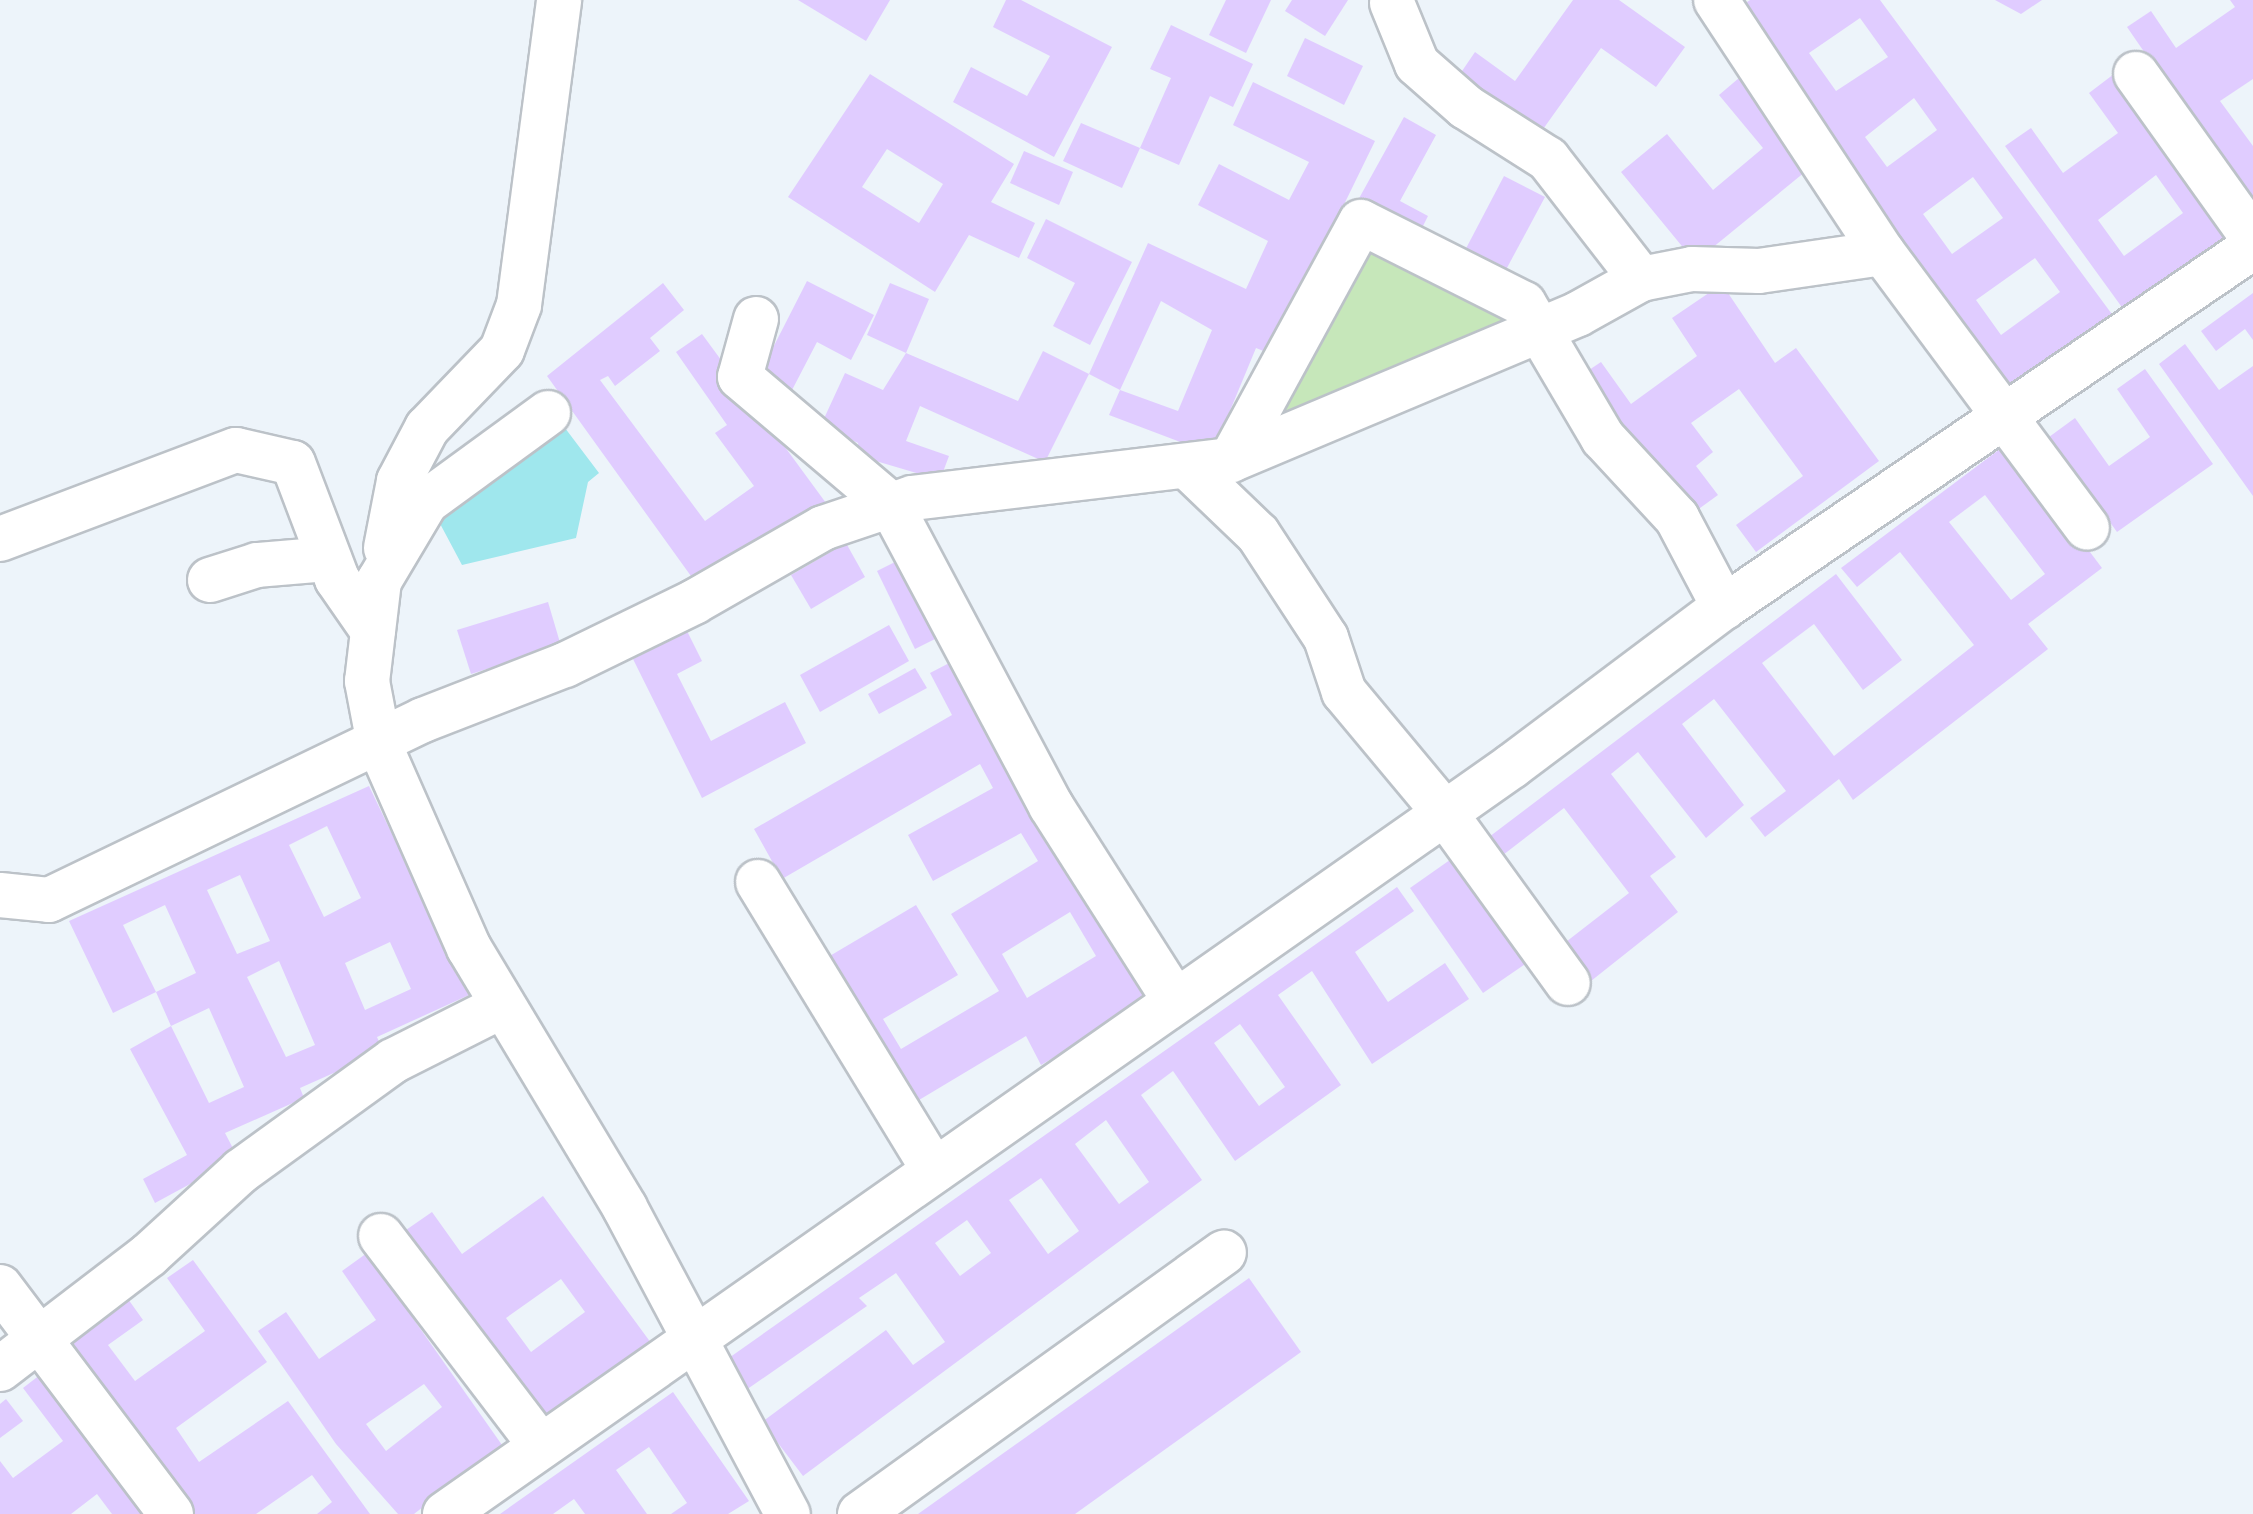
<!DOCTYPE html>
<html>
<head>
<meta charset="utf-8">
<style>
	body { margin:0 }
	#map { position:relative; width:2253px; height:1514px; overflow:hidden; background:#edf4fa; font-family:"PT Sans Narrow",sans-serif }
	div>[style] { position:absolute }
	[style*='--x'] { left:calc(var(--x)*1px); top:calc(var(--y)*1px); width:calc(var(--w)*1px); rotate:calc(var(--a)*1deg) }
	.green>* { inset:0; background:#c6e7ba }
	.water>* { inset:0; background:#9fe7ed }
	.building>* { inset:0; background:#e0ccff }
	.roads { filter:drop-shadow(2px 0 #bcc2c8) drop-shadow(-2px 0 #bcc2c8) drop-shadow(0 2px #bcc2c8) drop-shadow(0 -2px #bcc2c8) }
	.minor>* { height:44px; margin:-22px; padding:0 22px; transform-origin:22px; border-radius:22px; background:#fff }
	span { translate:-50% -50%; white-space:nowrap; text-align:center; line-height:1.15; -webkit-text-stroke:6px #fff; paint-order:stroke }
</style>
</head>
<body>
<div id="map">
	<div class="green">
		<div style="clip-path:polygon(1361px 222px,1543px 329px,1231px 460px)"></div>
	</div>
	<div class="water">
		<div style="clip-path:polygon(565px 428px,599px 473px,588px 482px,576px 538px,462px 565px,437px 518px)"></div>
	</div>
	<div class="building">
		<div style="clip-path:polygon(798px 0,890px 0,866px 41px)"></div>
		<div style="clip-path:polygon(1006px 0,1021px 0,1112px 47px,1054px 157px,953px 102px,971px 67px,1027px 96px,1050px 56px,993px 27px)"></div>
		<div style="clip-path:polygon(1226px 0,1271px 0,1246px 53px,1209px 35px)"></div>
		<div style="clip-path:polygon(1292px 0,1348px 0,1325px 36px,1285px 11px)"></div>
		<div style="clip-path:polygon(1573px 0,1619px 0,1685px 47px,1656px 87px,1601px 48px,1541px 132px,1460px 74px,1475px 52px,1515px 81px)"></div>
		<div style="clip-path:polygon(evenodd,1750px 0,1880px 0,2117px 321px,2011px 398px,1741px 6px,1750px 0,1860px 18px,1888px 57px,1836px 91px,1809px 53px,1860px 18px,1750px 0,1914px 98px,1937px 130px,1887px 167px,1865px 137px,1914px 98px,1750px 0,1973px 177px,2003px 218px,1952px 254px,1923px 214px,1973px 177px,1750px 0,2035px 258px,2060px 292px,2001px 335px,1976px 300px,2035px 258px)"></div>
		<div style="clip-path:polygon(1995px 0,2042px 0,2021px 14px)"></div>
		<div style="clip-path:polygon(2230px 0,2253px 0,2253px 79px,2220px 101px,2253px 146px,2253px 210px,2127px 27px,2151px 11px,2176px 48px,2235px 7px)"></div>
		<div style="clip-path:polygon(1171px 25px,1253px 64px,1233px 107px,1210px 96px,1179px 165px,1140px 148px,1122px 188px,1063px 161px,1081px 123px,1140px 148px,1171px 78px,1150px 69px)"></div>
		<div style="clip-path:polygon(1305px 38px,1363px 66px,1344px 105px,1287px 76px)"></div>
		<div style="clip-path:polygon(evenodd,870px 74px,1014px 164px,991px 202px,1035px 223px,1019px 258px,969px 235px,935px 292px,788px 197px,870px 74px,887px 149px,943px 184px,919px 223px,862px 187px,887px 149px)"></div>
		<div style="clip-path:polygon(evenodd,2114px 74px,2235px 241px,2129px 317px,2005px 146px,2031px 128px,2063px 173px,2118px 133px,2089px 93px,2114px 74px,2156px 175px,2183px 213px,2124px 256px,2098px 220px,2156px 175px)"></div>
		<div style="clip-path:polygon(1739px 78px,1811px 167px,1695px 262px,1621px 172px,1667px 134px,1713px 190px,1763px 148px,1719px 95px)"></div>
		<div style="clip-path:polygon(evenodd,1253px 82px,1375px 141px,1271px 354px,1256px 348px,1212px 454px,1109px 415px,1120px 390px,1089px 374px,1148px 243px,1246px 289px,1268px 241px,1198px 205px,1219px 164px,1289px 200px,1309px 162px,1233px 125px,1253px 82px,1161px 301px,1212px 330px,1178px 411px,1120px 390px,1161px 301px)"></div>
		<div style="clip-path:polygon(1404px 117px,1436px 135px,1400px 201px,1428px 216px,1418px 236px,1357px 202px)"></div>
		<div style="clip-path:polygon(1024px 151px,1073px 172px,1059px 205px,1010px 183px)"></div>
		<div style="clip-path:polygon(1504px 176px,1545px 197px,1501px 279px,1461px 258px)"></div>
		<div style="clip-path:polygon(1046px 219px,1132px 262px,1090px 345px,1053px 326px,1075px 283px,1027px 258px)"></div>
		<div style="clip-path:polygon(807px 281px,874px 315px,851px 360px,817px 342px,791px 392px,759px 375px)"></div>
		<div style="clip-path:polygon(663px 283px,684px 310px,650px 338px,660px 351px,615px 386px,608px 376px,600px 380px,705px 521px,754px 486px,715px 433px,727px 425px,676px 352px,702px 334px,826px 503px,701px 590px,547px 376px)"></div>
		<div style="clip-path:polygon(890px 283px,929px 299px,906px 353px,867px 335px)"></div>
		<div style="clip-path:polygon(1722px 284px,1775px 363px,1796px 348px,1879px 461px,1756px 552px,1736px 525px,1803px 476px,1739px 389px,1691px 423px,1713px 452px,1696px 466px,1718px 495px,1689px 516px,1577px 378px,1601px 362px,1631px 404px,1697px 356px,1672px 318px)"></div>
		<div style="clip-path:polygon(2253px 293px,2253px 340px,2245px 329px,2216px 351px,2201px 331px)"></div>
		<div style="clip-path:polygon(2185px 344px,2219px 390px,2253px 366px,2253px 496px,2159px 364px)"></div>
		<div style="clip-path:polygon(1043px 351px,1089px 374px,1045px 462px,920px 406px,906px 441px,949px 456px,940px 480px,859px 456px,858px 443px,821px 425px,845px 373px,883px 390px,906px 353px,1018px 401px)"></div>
		<div style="clip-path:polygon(2145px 369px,2213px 464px,2117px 532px,2049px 437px,2075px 418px,2109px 466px,2150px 437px,2117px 389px)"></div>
		<div style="clip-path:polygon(evenodd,2008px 443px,2102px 568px,2028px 624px,2048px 649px,1853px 800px,1839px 779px,1765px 837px,1750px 818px,1786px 791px,1714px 699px,1682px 724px,1744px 805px,1706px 838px,1638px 752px,1611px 774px,1676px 857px,1650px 876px,1678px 912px,1591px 981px,1562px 945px,1629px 893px,1564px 808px,1503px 855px,1489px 837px,1836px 574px,1902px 660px,1863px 690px,1814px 624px,1762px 663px,1834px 756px,1974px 645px,1900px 552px,1857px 587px,1841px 568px,2008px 443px,1985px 495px,2045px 574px,2011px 600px,1949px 522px,1985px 495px)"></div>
		<div style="clip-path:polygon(846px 543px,865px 577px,811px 609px,791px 575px)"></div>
		<div style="clip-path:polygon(911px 554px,949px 632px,915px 649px,877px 571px)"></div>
		<div style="clip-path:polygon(548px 602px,561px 646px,471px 674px,457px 630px)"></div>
		<div style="clip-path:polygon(889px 625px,909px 661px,820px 712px,800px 675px)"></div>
		<div style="clip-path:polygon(687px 631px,702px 661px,677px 674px,711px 741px,785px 702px,806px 743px,702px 798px,633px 659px)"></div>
		<div style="clip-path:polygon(evenodd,957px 659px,1151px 1000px,1041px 1065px,1026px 1036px,914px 1103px,828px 957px,916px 905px,958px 975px,883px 1019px,901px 1049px,999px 991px,951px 914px,1038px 861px,1021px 833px,933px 881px,908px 835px,993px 788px,980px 764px,782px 879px,754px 829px,952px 715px,930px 673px,957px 659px,1070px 912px,1096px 956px,1027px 998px,1002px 954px,1070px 912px)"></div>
		<div style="clip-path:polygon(915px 668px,927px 688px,879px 714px,868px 694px)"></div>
		<div style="clip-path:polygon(evenodd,369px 786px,469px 995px,377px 1037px,383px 1051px,300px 1088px,304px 1098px,225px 1133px,238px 1158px,155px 1203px,143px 1179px,187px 1155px,130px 1049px,171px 1026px,209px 1103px,244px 1087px,209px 1008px,171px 1026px,156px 992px,113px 1013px,69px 921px,369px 786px,327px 826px,361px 898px,324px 917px,289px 845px,327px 826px,369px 786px,240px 875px,270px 941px,237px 954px,207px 890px,240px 875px,369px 786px,165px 905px,196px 973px,156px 992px,123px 925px,165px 905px,369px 786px,390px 942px,411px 989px,365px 1010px,345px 963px,390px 942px,369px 786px,279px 961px,315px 1045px,286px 1057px,247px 977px,279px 961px)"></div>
		<div style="clip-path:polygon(1457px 855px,1531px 960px,1483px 993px,1410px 888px)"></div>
		<div style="clip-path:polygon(evenodd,1397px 887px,1414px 911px,1355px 952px,1388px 1002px,1445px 963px,1469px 999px,1372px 1064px,1312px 971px,1278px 995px,1341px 1085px,1235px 1161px,1173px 1071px,1141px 1095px,1202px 1180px,803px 1476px,762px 1422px,886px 1330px,913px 1365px,945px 1342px,896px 1273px,859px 1298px,867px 1306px,746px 1390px,726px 1360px,1397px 887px,1240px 1024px,1285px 1087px,1259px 1106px,1214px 1043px,1240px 1024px,1397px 887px,1106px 1120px,1149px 1182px,1119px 1204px,1075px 1144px,1106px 1120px,1397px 887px,1041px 1178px,1079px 1231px,1048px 1254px,1009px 1200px,1041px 1178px,1397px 887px,967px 1220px,991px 1253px,960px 1276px,935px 1243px,967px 1220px)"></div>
		<div style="clip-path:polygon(evenodd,543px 1196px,654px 1347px,547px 1425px,406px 1230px,432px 1212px,462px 1254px,543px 1196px,561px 1279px,585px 1312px,531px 1352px,506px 1318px,561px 1279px)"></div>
		<div style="clip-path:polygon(evenodd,367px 1253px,502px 1445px,414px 1514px,398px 1514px,336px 1444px,258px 1331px,286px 1312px,319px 1359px,376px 1320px,342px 1271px,367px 1253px,424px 1384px,442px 1407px,386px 1451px,366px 1424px,424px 1384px)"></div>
		<div style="clip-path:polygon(193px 1260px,267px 1362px,176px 1428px,199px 1462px,288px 1401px,370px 1514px,317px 1514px,332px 1502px,312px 1475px,256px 1514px,185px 1514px,65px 1345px,128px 1299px,143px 1320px,108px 1345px,135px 1381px,205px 1331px,167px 1278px)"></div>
		<div style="clip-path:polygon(1249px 1278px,1301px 1352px,1075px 1514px,918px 1514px)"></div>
		<div style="clip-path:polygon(45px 1371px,150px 1514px,112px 1514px,97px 1494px,71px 1514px,0 1514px,0 1461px,13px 1478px,63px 1441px,23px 1388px)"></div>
		<div style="clip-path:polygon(673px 1392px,749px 1501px,728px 1514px,671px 1514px,687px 1503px,649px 1447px,616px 1470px,647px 1514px,585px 1514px,574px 1499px,553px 1514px,500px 1514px)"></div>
		<div style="clip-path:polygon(6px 1399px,23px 1421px,0 1438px,0 1404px)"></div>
	</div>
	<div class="roads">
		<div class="minor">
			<div style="--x:1716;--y:0;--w:303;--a:56.6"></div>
			<div style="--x:1883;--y:253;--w:342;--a:53.4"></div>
			<div style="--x:1392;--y:3;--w:66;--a:67.7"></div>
			<div style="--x:1417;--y:64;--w:65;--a:41.3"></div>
			<div style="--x:1466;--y:107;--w:97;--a:32.4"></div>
			<div style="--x:1548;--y:159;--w:152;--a:52.2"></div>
			<div style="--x:2136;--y:74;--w:201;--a:54.5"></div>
			<div style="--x:756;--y:319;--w:60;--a:105.4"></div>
			<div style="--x:740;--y:377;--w:198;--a:40.3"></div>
			<div style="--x:891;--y:505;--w:341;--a:62"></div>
			<div style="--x:1051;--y:806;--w:231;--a:57.5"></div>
			<div style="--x:548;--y:413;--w:151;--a:143.9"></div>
			<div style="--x:426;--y:502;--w:92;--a:120.7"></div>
			<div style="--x:379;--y:581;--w:101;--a:96.8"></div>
			<div style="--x:367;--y:681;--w:64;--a:79.2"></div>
			<div style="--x:379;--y:744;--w:223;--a:66.2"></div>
			<div style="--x:469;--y:948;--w:303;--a:59"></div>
			<div style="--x:625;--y:1208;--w:347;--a:62"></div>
			<div style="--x:1231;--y:460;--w:271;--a:-61.4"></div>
			<div style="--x:1361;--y:222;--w:182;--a:26.7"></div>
			<div style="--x:1524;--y:304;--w:156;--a:59.5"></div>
			<div style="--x:1603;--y:438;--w:109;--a:47.2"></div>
			<div style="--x:1677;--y:518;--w:101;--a:62.2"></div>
			<div style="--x:1187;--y:466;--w:98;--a:43.8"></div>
			<div style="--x:1258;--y:534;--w:124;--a:56.8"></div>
			<div style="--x:1326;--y:638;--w:57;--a:71.6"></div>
			<div style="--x:1344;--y:692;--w:156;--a:50.2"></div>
			<div style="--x:1444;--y:812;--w:211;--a:54.1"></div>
			<div style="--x:0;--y:539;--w:252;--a:-20.7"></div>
			<div style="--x:236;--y:450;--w:58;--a:12.8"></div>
			<div style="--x:293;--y:463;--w:124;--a:69.2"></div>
			<div style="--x:337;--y:579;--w:63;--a:55.3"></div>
			<div style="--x:386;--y:548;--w:68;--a:-79"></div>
			<div style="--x:399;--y:481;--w:60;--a:-62.2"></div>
			<div style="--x:427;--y:428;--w:108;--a:-46.1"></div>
			<div style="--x:502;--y:350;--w:48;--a:-69.3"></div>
			<div style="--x:519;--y:305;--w:308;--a:-82.5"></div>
			<div style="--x:210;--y:580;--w:49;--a:-17.7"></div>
			<div style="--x:257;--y:565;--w:72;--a:-4.8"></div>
			<div style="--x:758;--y:882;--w:338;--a:58.6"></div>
			<div style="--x:0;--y:895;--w:49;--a:5.8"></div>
			<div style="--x:49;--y:900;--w:415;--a:-25.7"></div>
			<div style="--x:423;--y:720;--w:152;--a:-21.2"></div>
			<div style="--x:565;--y:665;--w:144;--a:-26"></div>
			<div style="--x:694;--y:602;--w:149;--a:-29.8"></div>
			<div style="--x:823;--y:528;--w:94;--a:-18.6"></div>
			<div style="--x:912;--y:498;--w:321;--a:-6.8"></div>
			<div style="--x:1231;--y:460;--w:376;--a:-22.8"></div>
			<div style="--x:1578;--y:314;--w:72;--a:-29.1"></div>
			<div style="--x:1641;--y:279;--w:52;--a:-11.1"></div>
			<div style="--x:1692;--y:269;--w:67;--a:1.7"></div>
			<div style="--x:1759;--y:271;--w:125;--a:-8.3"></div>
			<div style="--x:381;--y:1236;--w:264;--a:52.7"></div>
			<div style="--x:0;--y:1287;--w:284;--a:53"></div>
			<div style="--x:0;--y:1369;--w:188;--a:-37.4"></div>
			<div style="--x:149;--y:1255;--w:125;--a:-42.4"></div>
			<div style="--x:241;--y:1171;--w:188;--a:-35.9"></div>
			<div style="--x:393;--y:1061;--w:122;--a:-26.8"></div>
			<div style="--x:445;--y:1514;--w:1303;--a:-35.03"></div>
			<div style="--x:1512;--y:766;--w:265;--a:-36.9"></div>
			<div style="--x:1724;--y:607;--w:640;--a:-34.24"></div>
			<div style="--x:860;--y:1514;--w:448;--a:-35.7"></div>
		</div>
	</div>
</div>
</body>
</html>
